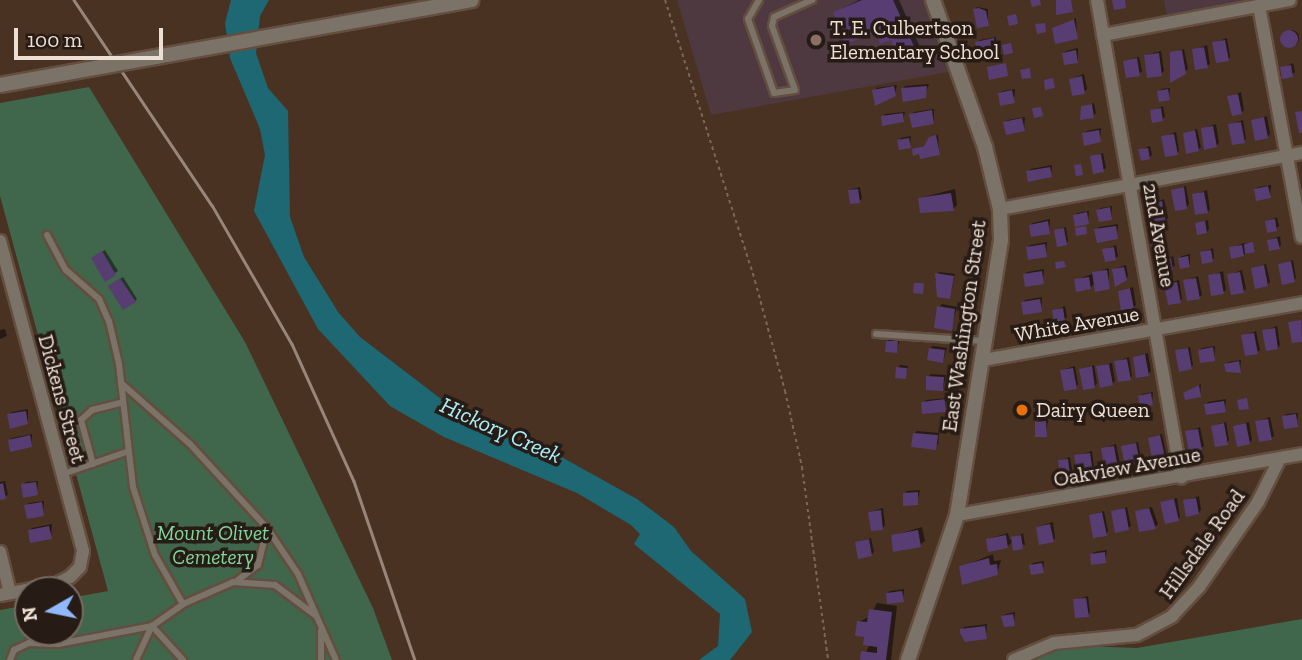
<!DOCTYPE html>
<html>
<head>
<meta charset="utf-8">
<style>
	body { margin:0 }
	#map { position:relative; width:1302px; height:660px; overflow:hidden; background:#493222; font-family:"Zilla Slab",serif }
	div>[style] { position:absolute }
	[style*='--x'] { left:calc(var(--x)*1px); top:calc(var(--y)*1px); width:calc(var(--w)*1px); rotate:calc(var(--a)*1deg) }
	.education>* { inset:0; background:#4d393f }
	.green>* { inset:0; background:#40664b }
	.water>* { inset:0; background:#1d6873 }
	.shadow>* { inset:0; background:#0007 }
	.round { border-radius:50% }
	.building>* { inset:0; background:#583d72 }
	.path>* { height:2px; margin-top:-1px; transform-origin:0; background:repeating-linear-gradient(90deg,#7b6759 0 3.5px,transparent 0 7px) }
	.roads { filter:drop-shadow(2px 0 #634e3f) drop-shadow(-2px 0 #634e3f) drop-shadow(0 2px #634e3f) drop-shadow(0 -2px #634e3f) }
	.service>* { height:6px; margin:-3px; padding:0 3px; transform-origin:3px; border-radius:3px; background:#7b7368 }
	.minor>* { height:12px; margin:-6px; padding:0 6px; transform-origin:6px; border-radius:6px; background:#7b7368 }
	.tertiary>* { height:14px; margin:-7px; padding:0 7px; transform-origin:7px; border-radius:7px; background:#7b7368 }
	.rail>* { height:2.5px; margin:-1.25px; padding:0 1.25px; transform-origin:1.25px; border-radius:1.25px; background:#998679 }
	.bridges { filter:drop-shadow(2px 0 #634e3f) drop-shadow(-2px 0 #634e3f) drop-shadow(0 2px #634e3f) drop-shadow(0 -2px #634e3f) }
	.tertiary-bridge>* { height:14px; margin:-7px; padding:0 7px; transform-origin:7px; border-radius:7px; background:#7b7368 }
	.dots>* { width:19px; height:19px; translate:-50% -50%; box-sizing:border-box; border:4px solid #271c15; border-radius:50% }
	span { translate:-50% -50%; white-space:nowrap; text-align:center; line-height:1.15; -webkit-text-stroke:7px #271c15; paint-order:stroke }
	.poi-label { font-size:21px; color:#eedfd5 }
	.left { translate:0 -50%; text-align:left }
	.street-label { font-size:21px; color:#eedfd5 }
	.park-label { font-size:21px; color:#80d79b; font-style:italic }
	.water-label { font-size:23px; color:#a9f0fc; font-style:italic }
	.north { position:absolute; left:14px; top:576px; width:70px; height:70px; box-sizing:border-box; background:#271c15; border:2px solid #776a62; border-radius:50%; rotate:261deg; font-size:19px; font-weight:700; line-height:28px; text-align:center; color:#eedfd5 }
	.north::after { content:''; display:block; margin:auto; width:24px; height:32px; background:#8fb8fd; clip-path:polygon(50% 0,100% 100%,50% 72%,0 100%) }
	.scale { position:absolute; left:14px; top:28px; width:149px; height:32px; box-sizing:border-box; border:4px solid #eedfd5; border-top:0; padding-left:9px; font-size:21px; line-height:24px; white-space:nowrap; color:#eedfd5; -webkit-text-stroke:5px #271c15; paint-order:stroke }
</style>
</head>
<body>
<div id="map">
	<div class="education">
		<div style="clip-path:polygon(677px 0,930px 0,954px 71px,711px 115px)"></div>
		<div style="clip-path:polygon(1164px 0,1261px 0,1167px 17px)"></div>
	</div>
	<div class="green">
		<div style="clip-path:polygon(89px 87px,245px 342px,373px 608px,392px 660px,0 660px,0 610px,28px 605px,28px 632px,70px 632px,70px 598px,108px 591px,0 196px,0 103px)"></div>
		<div style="clip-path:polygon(1302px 619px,1302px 660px,1022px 660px,1055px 645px,1137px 648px)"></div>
	</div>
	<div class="water">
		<div style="clip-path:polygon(231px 0,269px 0,260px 16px,256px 53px,268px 88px,288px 111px,290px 217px,304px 257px,338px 312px,360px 337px,445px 402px,465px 424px,556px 454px,637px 499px,674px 527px,691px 551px,745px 599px,752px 632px,730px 660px,699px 660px,718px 646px,720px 614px,634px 544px,640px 534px,631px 525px,577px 493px,444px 437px,390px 406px,318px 329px,254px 211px,265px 155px,260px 129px,230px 58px,225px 23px)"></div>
	</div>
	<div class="shadow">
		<div style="clip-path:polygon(859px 0,899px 0,920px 47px,916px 52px,835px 12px)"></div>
		<div style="clip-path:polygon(977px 7px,988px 9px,988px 24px,975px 10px)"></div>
		<div style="clip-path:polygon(1076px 18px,1077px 38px,1054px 29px,1057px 26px)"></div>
		<div class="round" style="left:1283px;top:30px;width:16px;height:16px"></div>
		<div style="clip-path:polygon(996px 37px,996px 50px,977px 43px,980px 40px)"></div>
		<div style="clip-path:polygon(1227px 38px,1230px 57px,1228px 60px,1214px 43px)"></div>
		<div style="clip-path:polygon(1207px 45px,1210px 64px,1207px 66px,1193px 50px)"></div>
		<div style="clip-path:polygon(1078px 48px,1078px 61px,1063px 53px,1066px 51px)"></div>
		<div style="clip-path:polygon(1184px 49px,1188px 69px,1172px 80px,1172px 53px)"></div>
		<div style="clip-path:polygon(1161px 51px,1164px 71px,1161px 74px,1146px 55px)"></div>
		<div style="clip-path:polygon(1139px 57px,1142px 71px,1139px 74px,1125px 61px)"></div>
		<div style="clip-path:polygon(1293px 63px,1295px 72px,1292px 75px,1282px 68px)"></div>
		<div style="clip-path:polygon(1084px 74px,1087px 89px,1084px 92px,1071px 79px)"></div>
		<div style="clip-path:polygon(929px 84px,925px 96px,903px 89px,905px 86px)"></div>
		<div style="clip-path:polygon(897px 85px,895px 94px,876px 104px,876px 88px)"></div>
		<div style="clip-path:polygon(1170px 88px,1169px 99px,1159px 92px,1162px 89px)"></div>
		<div style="clip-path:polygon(1015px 89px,1014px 101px,1000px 94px,1002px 91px)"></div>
		<div style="clip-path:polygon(1241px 92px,1244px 110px,1241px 113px,1229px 97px)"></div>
		<div style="clip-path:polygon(1094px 103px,1096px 113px,1093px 116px,1082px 107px)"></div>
		<div style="clip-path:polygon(1163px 106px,1165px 117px,1162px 119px,1152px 111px)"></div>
		<div style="clip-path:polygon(934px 109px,934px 123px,911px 115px,914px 112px)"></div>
		<div style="clip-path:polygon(905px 112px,903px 121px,883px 117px,885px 114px)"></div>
		<div style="clip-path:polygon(1267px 116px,1270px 134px,1267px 137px,1253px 120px)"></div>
		<div style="clip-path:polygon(1025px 117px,1024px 130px,1005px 122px,1008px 120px)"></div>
		<div style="clip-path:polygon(1243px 120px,1246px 139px,1244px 141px,1230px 125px)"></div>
		<div style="clip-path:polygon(1216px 124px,1219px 143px,1216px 146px,1202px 129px)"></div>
		<div style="clip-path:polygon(1101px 128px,1100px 141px,1084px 134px,1087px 131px)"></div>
		<div style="clip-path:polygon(1197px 129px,1201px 147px,1198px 150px,1184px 133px)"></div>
		<div style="clip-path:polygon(1176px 132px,1179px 151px,1177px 153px,1163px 137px)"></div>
		<div style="clip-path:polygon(938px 134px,939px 154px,914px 149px,926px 145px)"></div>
		<div style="clip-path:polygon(911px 136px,910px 146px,899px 141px,901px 138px)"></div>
		<div style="clip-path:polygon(1150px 146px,1152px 155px,1149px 158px,1140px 150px)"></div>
		<div style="clip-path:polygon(1103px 153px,1106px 168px,1103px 170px,1092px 157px)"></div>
		<div style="clip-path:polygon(1052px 165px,1051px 176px,1028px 172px,1031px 169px)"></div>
		<div style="clip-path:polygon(1271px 185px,1270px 196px,1256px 189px,1258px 187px)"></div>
		<div style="clip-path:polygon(1186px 186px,1189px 204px,1187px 207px,1173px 190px)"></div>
		<div style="clip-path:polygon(860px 187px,862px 199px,859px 201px,849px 190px)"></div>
		<div style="clip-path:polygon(955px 189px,957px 205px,953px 209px,920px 198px)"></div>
		<div style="clip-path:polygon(1207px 190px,1210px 209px,1208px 212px,1194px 195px)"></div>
		<div style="clip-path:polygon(1164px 199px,1168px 218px,1165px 221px,1151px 204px)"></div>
		<div style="clip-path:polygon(1112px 206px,1111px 218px,1098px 210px,1101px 208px)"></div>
		<div style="clip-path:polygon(1089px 211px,1088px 222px,1075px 216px,1077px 213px)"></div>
		<div style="clip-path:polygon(1277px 217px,1279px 226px,1276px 229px,1266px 222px)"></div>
		<div style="clip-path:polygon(1050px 219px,1049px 232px,1031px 225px,1033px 223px)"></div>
		<div style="clip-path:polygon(1208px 220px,1209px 229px,1207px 232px,1197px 224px)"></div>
		<div style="clip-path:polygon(1118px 224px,1117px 237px,1096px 230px,1099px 227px)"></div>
		<div style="clip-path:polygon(1066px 227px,1068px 241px,1066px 244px,1056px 231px)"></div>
		<div style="clip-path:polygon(1280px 236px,1281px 245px,1279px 248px,1269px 240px)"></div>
		<div style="clip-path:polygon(1163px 239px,1165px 248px,1162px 251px,1152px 243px)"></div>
		<div style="clip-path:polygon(1047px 242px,1046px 255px,1027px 248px,1030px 245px)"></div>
		<div style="clip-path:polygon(1244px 243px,1253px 243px,1255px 250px,1243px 255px,1231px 248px)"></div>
		<div style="clip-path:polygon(1116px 245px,1118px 256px,1116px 258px,1104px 250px)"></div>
		<div style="clip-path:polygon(1213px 248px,1214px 258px,1212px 260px,1202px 253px)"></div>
		<div style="clip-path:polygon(105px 250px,118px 271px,106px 279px,95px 256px)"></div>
		<div style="clip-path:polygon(1190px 254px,1190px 266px,1179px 258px,1182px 256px)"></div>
		<div style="clip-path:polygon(1173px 256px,1175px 265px,1172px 268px,1162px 261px)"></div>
		<div style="clip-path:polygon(1293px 260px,1296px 278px,1294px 281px,1280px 264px)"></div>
		<div style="clip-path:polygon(1266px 264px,1270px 282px,1267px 285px,1253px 268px)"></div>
		<div style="clip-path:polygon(1126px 265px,1128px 276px,1126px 279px,1114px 269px)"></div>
		<div style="clip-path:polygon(1109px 268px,1109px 287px,1095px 283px,1090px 288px,1075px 280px)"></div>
		<div style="clip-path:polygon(1044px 269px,1043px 282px,1025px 275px,1027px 272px)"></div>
		<div style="clip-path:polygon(1242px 270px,1246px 289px,1243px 291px,1229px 275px)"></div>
		<div style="clip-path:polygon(1223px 271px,1226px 290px,1223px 292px,1210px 276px)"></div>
		<div style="clip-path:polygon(939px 272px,955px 274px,950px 297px,941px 281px,935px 280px)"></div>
		<div style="clip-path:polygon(1198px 276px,1202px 295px,1199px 297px,1185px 281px)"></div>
		<div style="clip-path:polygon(123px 277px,137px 299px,135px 301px,113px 284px)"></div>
		<div style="clip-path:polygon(1179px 280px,1182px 299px,1180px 301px,1166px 284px)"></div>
		<div style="clip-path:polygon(1133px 287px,1136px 305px,1133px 308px,1119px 291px)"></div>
		<div style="clip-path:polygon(1042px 297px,1041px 310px,1023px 303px,1025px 300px)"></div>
		<div style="clip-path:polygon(942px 304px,957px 307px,951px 329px,939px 307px)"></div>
		<div style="clip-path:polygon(1065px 306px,1067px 317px,1065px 319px,1054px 311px)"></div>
		<div style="clip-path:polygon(1277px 326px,1280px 345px,1278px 348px,1264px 331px)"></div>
		<div style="clip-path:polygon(5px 329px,7px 336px,0 339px,0 330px)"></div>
		<div style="clip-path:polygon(1256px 331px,1260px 350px,1257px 352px,1243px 336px)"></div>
		<div style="clip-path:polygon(890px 339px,900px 339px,896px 352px,887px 341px)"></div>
		<div style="clip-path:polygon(933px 346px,947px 348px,943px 361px,930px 348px)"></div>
		<div style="clip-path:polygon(1215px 346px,1214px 359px,1200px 350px,1202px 348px)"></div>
		<div style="clip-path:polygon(1190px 347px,1193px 365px,1191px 368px,1177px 351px)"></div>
		<div style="clip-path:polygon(1148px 353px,1151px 371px,1148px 374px,1134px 357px)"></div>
		<div style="clip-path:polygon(1129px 357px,1132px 376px,1130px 379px,1116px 362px)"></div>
		<div style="clip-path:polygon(1241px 360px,1240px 371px,1226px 364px,1229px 362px)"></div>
		<div style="clip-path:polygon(1112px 363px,1115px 381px,1112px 384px,1098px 367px)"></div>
		<div style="clip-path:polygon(900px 365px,908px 366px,905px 377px,898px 368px)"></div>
		<div style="clip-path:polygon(1094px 365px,1097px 383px,1095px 386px,1081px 369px)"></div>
		<div style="clip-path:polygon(1075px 366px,1078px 384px,1076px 387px,1062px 370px)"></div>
		<div style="clip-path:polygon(931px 374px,946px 375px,943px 389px,928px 377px)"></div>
		<div style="clip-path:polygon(1201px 384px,1200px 395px,1188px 391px)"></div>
		<div style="clip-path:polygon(1153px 392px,1152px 404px,1140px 396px,1143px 394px)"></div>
		<div style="clip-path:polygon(947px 398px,945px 410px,923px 403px,926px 400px)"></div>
		<div style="clip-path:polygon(1226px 399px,1225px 411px,1206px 404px,1208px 402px)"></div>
		<div style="clip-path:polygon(28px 409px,28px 422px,9px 415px,12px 412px)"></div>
		<div style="clip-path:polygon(1298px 413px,1297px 425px,1284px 417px,1286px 414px)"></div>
		<div style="clip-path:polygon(1270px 417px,1274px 436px,1271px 438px,1257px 422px)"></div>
		<div style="clip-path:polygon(1039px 420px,1048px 420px,1046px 435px,1037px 423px)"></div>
		<div style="clip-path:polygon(1226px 422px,1229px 440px,1227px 443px,1213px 426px)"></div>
		<div style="clip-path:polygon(1249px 422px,1252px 440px,1249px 443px,1235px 426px)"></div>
		<div style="clip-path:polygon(1200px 427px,1204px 446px,1201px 448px,1187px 432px)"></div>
		<div style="clip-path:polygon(917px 431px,939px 433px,938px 445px,914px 434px)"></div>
		<div style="clip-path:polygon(32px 434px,31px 446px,10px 440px,12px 438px)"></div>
		<div style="clip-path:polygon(1162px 434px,1166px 453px,1164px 455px,1150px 438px)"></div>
		<div style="clip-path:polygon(1138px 442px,1141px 459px,1139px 462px,1123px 447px)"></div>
		<div style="clip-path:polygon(1116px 444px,1120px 464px,1117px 467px,1102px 449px)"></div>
		<div style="clip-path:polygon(1092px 451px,1094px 467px,1092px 470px,1076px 456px)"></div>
		<div style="clip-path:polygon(1070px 457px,1072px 470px,1069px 473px,1060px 461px)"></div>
		<div style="clip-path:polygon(5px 481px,8px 495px,0 498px,0 482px)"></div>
		<div style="clip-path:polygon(38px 481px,37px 494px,23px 485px,26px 482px)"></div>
		<div style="clip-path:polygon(920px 490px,917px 503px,905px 493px,907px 491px)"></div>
		<div style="clip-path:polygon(1199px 496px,1201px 510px,1199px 513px,1185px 501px)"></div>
		<div style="clip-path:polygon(1177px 498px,1180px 517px,1178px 519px,1162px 503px)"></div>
		<div style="clip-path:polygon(44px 501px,43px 514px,26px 506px,29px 503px)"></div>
		<div style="clip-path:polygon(1127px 507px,1131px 526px,1128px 528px,1113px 512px)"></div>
		<div style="clip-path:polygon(1152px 507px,1158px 524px,1155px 527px,1137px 511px)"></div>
		<div style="clip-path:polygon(883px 508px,885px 525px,883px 528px,870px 512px)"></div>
		<div style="clip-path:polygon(1104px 511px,1108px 531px,1106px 534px,1091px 515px)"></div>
		<div style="clip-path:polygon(1053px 522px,1055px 538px,1053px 541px,1037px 527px)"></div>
		<div style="clip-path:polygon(52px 524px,51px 537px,30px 531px,32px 528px)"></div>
		<div style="clip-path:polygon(922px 527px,925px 541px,920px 545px,892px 536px)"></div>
		<div style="clip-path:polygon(1008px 533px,1010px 540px,1023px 533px,1025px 545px,1013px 541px,1008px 546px,988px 539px)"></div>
		<div style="clip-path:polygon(871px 538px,874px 552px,871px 555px,857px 542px)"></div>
		<div style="clip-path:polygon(1107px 550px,1105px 562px,1092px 554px,1094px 552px)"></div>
		<div style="clip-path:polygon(993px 554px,994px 561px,1001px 560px,997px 574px,961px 567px)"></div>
		<div style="clip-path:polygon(1044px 561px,1043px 571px,1031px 566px,1033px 563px)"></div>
		<div style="clip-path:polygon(904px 589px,903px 600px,887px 593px,890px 591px)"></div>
		<div style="clip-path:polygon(1088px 596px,1090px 612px,1088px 615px,1075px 600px)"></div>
		<div style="clip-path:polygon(877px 603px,897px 606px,891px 660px,862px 660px,870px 644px,859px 622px,870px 616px)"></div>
		<div style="clip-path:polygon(1015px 612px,1014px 624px,1003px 616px,1006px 614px)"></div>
		<div style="clip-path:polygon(987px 624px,986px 637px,962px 630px,964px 627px)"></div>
	</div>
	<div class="building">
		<div style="clip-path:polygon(862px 0,893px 0,917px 53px,898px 60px,891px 40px,880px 44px,876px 33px,845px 44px,833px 12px)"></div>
		<div style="clip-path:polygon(1030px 0,1040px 0,1041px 5px,1032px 7px)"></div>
		<div style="clip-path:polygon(1056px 0,1071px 0,1073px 12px,1056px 15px)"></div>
		<div style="clip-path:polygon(1112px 0,1125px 0,1126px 8px,1114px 10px)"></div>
		<div style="clip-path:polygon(979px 8px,986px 11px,989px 26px,977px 28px,973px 9px)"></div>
		<div style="clip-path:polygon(1016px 14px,1018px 24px,1009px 26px,1007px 16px)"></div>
		<div style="clip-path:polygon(1074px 19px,1078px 39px,1055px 44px,1052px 28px)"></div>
		<div style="clip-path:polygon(1045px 23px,1046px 32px,1037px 34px,1035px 24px)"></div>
		<div class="round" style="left:1280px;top:30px;width:18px;height:18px"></div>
		<div style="clip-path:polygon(994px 38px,996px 51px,977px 55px,975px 42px)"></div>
		<div style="clip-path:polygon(1225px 40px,1229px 61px,1216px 63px,1212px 42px)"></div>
		<div style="clip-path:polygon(1011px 43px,1013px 53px,1004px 55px,1002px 45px)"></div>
		<div style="clip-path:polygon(1204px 47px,1208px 68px,1195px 70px,1192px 49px)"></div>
		<div style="clip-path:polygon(1076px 50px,1078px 63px,1064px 65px,1062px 53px)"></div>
		<div style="clip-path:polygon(1182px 50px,1186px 74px,1170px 83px,1170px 52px)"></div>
		<div style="clip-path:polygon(1159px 53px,1162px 76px,1147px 78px,1144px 55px)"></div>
		<div style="clip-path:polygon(1137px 58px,1140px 76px,1126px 78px,1123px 61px)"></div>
		<div style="clip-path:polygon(1006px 63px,1008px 76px,989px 80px,987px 67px)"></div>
		<div style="clip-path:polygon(1291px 65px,1293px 77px,1282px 79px,1280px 67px)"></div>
		<div style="clip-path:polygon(1030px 68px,1031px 78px,1022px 79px,1020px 70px)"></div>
		<div style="clip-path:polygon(1082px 76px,1085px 94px,1072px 96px,1069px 79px)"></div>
		<div style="clip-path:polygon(1053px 78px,1055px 88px,1045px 90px,1044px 80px)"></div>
		<div style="clip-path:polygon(894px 86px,896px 96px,875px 106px,872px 90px)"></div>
		<div style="clip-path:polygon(927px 86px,926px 98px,903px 102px,901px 88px)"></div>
		<div style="clip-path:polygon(1168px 89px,1170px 100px,1159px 102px,1157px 91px)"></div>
		<div style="clip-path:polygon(1012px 90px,1015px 103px,1000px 106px,998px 93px)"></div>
		<div style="clip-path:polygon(1238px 94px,1242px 114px,1232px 116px,1227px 96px)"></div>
		<div style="clip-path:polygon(1092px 104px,1094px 118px,1080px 120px,1081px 106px)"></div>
		<div style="clip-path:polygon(1041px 107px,1043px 116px,1034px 118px,1032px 108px)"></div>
		<div style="clip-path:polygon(1161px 108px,1163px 121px,1152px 123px,1150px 110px)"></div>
		<div style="clip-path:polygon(932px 110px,934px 124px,912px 128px,909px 114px)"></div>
		<div style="clip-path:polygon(1302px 111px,1302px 133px,1299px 133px,1295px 112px)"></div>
		<div style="clip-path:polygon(903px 113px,904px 122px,882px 126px,881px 116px)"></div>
		<div style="clip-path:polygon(1264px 117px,1268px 138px,1255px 141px,1251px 120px)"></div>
		<div style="clip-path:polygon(1022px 118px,1025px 131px,1006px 135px,1003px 122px)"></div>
		<div style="clip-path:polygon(1241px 122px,1245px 143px,1232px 145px,1228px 124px)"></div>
		<div style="clip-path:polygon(1213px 126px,1217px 147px,1204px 150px,1201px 128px)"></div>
		<div style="clip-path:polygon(1099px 130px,1101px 142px,1084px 146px,1082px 133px)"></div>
		<div style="clip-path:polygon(1195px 130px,1199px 151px,1186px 154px,1183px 133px)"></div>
		<div style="clip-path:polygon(1174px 134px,1178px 155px,1165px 157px,1161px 136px)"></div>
		<div style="clip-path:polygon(936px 135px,940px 155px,920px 159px,919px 154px,913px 156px,912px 149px,924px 146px,929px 137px)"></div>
		<div style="clip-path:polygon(909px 138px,911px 148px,899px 150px,897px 140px)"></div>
		<div style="clip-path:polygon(1148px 148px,1150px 159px,1141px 161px,1138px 149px)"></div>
		<div style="clip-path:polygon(1101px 154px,1104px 172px,1093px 174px,1090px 156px)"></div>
		<div style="clip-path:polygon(1081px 164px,1083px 175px,1076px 176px,1074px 165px)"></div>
		<div style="clip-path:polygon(1050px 167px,1052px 177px,1028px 182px,1026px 171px)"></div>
		<div style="clip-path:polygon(1268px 186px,1271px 198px,1256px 201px,1254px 189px)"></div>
		<div style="clip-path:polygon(1184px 187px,1187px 209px,1175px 211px,1171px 190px)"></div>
		<div style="clip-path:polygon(858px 189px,860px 203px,850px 204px,848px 190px)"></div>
		<div style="clip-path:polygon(1204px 192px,1208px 213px,1195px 215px,1192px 194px)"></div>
		<div style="clip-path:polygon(951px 193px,954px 211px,920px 213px,918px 198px)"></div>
		<div style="clip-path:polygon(1162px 201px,1166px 222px,1153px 224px,1149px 203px)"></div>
		<div style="clip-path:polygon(1110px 207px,1112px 220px,1099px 222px,1096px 210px)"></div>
		<div style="clip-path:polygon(1087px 212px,1089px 224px,1075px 227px,1073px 215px)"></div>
		<div style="clip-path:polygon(1275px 219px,1277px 231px,1267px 233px,1265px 221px)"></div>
		<div style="clip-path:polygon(1048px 221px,1050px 234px,1031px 237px,1029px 225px)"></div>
		<div style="clip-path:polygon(1205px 221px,1207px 233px,1197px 235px,1195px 223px)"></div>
		<div style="clip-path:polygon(1086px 226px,1087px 234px,1076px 236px,1075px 228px)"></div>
		<div style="clip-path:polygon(1116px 226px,1118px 239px,1097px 243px,1094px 229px)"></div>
		<div style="clip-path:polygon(1064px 228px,1067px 245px,1057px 247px,1054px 230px)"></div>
		<div style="clip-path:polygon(1277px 238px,1280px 249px,1269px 251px,1267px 240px)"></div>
		<div style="clip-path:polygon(1161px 241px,1163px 252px,1153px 254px,1151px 243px)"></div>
		<div style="clip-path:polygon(1253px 242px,1255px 252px,1245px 254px,1244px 244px)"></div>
		<div style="clip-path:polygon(1045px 244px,1047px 257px,1028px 260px,1026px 247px)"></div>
		<div style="clip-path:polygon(1242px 245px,1244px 256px,1231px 259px,1229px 247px)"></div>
		<div style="clip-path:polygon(1114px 247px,1116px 260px,1105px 262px,1102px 249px)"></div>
		<div style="clip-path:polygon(1211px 250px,1213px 262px,1202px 264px,1200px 252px)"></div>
		<div style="clip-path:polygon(102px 251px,116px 275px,105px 282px,91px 258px)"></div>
		<div style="clip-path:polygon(1188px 256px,1190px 267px,1180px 269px,1178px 258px)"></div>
		<div style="clip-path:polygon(1171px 258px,1173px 270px,1163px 272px,1160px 260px)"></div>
		<div style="clip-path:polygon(1064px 261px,1066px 267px,1056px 269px,1055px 262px)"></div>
		<div style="clip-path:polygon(1291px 261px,1295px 282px,1282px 285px,1278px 264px)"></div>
		<div style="clip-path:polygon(1264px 265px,1268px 286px,1255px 289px,1251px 268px)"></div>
		<div style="clip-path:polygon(1124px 267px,1127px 280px,1115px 287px,1112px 269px)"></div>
		<div style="clip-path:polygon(1107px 270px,1110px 289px,1095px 292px,1092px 272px)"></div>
		<div style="clip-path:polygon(1042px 271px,1044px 284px,1025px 287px,1023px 274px)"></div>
		<div style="clip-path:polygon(1240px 272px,1244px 293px,1231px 295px,1227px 274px)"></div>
		<div style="clip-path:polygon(935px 273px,954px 276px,950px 299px,937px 297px)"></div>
		<div style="clip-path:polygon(1220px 273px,1224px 294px,1211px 296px,1208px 275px)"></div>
		<div style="clip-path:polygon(1089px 277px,1091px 289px,1076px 292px,1074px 279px)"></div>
		<div style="clip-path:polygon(120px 278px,136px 302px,123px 310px,108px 286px)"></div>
		<div style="clip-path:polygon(1196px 278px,1200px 299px,1187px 301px,1183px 280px)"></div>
		<div style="clip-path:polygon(1177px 282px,1181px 303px,1168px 305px,1164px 284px)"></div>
		<div style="clip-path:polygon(914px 283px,924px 283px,923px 294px,913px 293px)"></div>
		<div style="clip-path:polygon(1130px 288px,1134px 309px,1121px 312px,1118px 291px)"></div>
		<div style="clip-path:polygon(1040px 299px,1042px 312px,1023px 315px,1021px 302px)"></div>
		<div style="clip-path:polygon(937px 306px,955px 309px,952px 331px,934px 328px)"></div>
		<div style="clip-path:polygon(1063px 308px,1065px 321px,1054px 323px,1052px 310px)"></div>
		<div style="clip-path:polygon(1301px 320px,1302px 342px,1292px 343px,1288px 322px)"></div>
		<div style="clip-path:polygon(1275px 328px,1278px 349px,1266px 351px,1262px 330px)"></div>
		<div style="clip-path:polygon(1254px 333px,1258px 354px,1245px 356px,1241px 335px)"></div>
		<div style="clip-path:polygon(886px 341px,898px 341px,897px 353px,885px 352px)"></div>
		<div style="clip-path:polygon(1213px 347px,1215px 361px,1200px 363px,1198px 350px)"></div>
		<div style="clip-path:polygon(929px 348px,945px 350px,943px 363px,927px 360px)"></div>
		<div style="clip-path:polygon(1188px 348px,1192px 369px,1179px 372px,1175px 350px)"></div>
		<div style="clip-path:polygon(1145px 354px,1149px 376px,1136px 378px,1133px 357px)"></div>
		<div style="clip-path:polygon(1127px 359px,1131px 380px,1118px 382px,1114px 361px)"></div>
		<div style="clip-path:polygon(1239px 361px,1241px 373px,1226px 372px,1224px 364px)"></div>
		<div style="clip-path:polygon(1109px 364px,1113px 385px,1100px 388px,1096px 366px)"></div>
		<div style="clip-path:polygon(1092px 366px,1095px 388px,1083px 390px,1079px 369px)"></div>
		<div style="clip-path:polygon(896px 367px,907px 368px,906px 379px,895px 378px)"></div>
		<div style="clip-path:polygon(1073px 368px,1077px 389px,1064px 391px,1060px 370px)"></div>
		<div style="clip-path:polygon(926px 376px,944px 377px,943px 391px,926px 390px)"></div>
		<div style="clip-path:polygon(1199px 385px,1201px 397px,1185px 400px,1183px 393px)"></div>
		<div style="clip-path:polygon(1151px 393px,1153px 405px,1140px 408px,1138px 396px)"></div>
		<div style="clip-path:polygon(1247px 398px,1249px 409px,1239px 410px,1237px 400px)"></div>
		<div style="clip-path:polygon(945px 399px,946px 412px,922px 414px,921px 402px)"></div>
		<div style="clip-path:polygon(1224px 401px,1226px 412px,1206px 415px,1204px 404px)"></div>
		<div style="clip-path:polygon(26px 411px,28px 424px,10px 429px,7px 414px)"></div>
		<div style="clip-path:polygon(1296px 414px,1298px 427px,1284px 429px,1282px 416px)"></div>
		<div style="clip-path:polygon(1268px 419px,1272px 440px,1259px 442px,1255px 421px)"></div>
		<div style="clip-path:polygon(1046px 421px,1047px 437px,1035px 437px,1035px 422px)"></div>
		<div style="clip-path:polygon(1224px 423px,1228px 445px,1215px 447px,1211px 426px)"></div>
		<div style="clip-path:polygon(1246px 423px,1250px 444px,1237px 447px,1233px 426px)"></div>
		<div style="clip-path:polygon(1198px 429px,1202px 450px,1189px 452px,1185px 431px)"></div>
		<div style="clip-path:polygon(913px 433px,938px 435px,936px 450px,911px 447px)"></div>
		<div style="clip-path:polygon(30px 435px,32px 447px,10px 452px,8px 440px)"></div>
		<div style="clip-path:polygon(1160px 435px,1165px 457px,1152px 459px,1148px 438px)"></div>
		<div style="clip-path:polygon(1136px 443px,1140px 463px,1125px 466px,1121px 446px)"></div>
		<div style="clip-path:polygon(1114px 446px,1118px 468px,1105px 471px,1101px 448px)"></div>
		<div style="clip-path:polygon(1090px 453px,1093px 472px,1077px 474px,1074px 455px)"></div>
		<div style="clip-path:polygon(1068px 459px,1070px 474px,1060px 476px,1058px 460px)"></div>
		<div style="clip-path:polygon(36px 482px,38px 495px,23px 498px,21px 484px)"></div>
		<div style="clip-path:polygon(3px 483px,6px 499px,0 500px,0 484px)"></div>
		<div style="clip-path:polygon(918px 492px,918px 505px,903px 506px,903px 493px)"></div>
		<div style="clip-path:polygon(1196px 498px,1199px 514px,1186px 517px,1183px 500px)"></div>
		<div style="clip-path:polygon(1174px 499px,1179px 521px,1165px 524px,1160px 502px)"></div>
		<div style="clip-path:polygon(42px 502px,44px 516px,27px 519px,24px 505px)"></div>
		<div style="clip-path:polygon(1125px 508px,1129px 530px,1115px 533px,1111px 511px)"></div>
		<div style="clip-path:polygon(1149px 508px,1156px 529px,1139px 532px,1135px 511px)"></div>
		<div style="clip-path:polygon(881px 510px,883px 530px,871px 531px,868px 512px)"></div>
		<div style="clip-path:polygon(1102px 512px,1107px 536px,1093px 538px,1089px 515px)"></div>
		<div style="clip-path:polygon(1050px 524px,1054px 542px,1039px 545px,1036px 527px)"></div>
		<div style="clip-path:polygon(49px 526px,52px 539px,30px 543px,28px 530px)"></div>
		<div style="clip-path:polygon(918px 530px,921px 547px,893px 552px,891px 535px)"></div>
		<div style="clip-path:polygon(1006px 535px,1008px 548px,988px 552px,986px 539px)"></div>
		<div style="clip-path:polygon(1021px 535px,1023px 549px,1013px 551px,1011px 537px)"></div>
		<div style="clip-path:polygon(869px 539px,872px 556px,858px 559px,855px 542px)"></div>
		<div style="clip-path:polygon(1105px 552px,1106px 563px,1091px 565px,1090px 554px)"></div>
		<div style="clip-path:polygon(989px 558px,990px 565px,997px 564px,998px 575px,962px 585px,959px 566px)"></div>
		<div style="clip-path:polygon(1042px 563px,1044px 573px,1031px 575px,1029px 565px)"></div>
		<div style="clip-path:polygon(902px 591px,904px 602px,887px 604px,886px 593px)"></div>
		<div style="clip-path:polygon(1086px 598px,1089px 617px,1075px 618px,1073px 599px)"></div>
		<div style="clip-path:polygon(869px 609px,892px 612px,886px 660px,860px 660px,861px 651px,877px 653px,877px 647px,863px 645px,864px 637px,855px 636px,857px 621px,867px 622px)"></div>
		<div style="clip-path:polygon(1013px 614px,1015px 626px,1004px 627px,1001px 616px)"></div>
		<div style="clip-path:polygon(985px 626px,987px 639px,965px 642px,960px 633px,960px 629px)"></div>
	</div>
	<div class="path">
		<div style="--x:665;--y:0;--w:295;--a:72.2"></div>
		<div style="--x:755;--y:281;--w:114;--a:74.7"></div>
		<div style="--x:785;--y:391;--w:78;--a:77.4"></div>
		<div style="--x:802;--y:467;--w:195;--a:82.3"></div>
	</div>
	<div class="roads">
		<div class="service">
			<div style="--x:759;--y:0;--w:22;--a:120"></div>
			<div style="--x:748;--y:19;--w:78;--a:70.6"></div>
			<div style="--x:774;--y:93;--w:21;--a:-8"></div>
			<div style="--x:795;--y:90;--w:68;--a:-109.8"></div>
			<div style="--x:772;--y:26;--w:9;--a:-77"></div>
			<div style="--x:774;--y:17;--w:42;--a:-24.1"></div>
			<div style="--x:47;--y:235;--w:40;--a:62"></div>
			<div style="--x:66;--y:270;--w:44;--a:41.3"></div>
			<div style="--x:99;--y:299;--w:24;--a:66"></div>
			<div style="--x:109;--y:321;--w:44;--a:76.9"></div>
			<div style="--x:119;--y:364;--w:124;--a:83.5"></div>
			<div style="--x:133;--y:487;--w:71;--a:72.1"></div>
			<div style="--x:155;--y:555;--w:56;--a:60.3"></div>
			<div style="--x:876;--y:334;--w:108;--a:3.7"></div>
			<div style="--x:121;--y:383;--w:92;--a:41.5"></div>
			<div style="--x:190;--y:444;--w:114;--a:47.5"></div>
			<div style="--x:267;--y:528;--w:55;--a:56"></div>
			<div style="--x:298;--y:574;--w:94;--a:66.2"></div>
			<div style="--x:93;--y:464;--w:46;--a:-105.3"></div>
			<div style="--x:81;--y:420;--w:15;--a:-42"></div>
			<div style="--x:92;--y:410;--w:30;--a:-14"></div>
			<div style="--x:63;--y:474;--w:67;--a:-19.2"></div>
			<div style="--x:238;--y:580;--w:25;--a:-37"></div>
			<div style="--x:258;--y:565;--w:37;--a:-76"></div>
			<div style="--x:10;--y:660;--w:11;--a:-68"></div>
			<div style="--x:14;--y:650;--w:17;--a:-25"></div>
			<div style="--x:29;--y:643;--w:29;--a:2"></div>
			<div style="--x:58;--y:644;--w:96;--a:-10.8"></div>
			<div style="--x:152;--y:626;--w:46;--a:47.6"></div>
			<div style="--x:136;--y:660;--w:38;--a:-65"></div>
			<div style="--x:152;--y:626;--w:38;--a:-35"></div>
			<div style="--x:183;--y:604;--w:55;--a:-23.7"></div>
			<div style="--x:233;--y:582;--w:42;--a:4.1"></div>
			<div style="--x:275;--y:585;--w:50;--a:36.9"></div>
			<div style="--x:321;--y:660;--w:29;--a:-90"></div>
		</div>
		<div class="minor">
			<div style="--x:1097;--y:0;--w:485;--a:80"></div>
			<div style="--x:1259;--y:6;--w:235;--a:79.5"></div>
			<div style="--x:1103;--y:35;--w:190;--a:-10.6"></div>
			<div style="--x:1000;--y:209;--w:307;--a:-10.5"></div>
			<div style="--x:0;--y:241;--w:321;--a:75"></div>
			<div style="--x:83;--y:551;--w:16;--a:101"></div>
			<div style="--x:80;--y:567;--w:14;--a:135"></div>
			<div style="--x:70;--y:577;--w:18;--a:153"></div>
			<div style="--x:54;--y:585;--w:55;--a:169.5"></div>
			<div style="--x:983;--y:360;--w:324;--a:-10.1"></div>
			<div style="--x:957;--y:515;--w:350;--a:-10"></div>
			<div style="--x:0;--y:552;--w:42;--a:76.3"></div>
			<div style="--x:1014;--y:660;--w:43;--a:-23"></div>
			<div style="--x:1054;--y:643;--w:83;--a:-5.5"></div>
			<div style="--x:1137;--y:635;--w:40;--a:-28"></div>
			<div style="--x:1172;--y:616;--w:40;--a:-47"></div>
			<div style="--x:1199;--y:587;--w:103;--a:-55.2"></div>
			<div style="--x:1258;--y:502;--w:49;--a:-63.4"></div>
		</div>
		<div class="tertiary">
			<div style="--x:908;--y:660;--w:153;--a:-71.3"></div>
			<div style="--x:957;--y:515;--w:279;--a:-80.9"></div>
			<div style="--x:1001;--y:239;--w:30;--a:-92"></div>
			<div style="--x:1000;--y:209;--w:64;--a:-103.6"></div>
			<div style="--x:985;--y:147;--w:156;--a:-109.5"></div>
		</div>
	</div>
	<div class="rail">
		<div style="--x:74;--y:0;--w:247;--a:56.1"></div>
		<div style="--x:212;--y:205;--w:160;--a:60.1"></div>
		<div style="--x:292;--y:344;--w:150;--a:65.7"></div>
		<div style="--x:354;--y:481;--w:189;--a:71.2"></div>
	</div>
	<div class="bridges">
		<div class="tertiary-bridge">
			<div style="--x:0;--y:85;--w:479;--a:-10.2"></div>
		</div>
	</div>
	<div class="dots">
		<div style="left:816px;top:40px;background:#8d6e63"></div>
		<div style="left:1022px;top:410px;background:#e8710a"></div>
	</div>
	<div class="poi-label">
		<span class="left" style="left:830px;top:40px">T. E. Culbertson<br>Elementary School</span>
		<span class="left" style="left:1036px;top:410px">Dairy Queen</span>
	</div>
	<div class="street-label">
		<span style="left:1159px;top:235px;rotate:80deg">2nd Avenue</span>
		<span style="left:1077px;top:324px;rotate:-10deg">White Avenue</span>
		<span style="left:964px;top:326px;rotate:-82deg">East Washington Street</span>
		<span style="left:62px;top:399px;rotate:75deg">Dickens Street</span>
		<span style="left:1127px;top:467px;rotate:-10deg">Oakview Avenue</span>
		<span style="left:1202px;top:544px;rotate:-54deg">Hillsdale Road</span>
	</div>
	<div class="park-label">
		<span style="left:213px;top:545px">Mount Olivet<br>Cemetery</span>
	</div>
	<div class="water-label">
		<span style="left:501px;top:430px;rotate:24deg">Hickory Creek</span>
	</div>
	<div class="north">N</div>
	<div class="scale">100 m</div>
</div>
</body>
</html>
